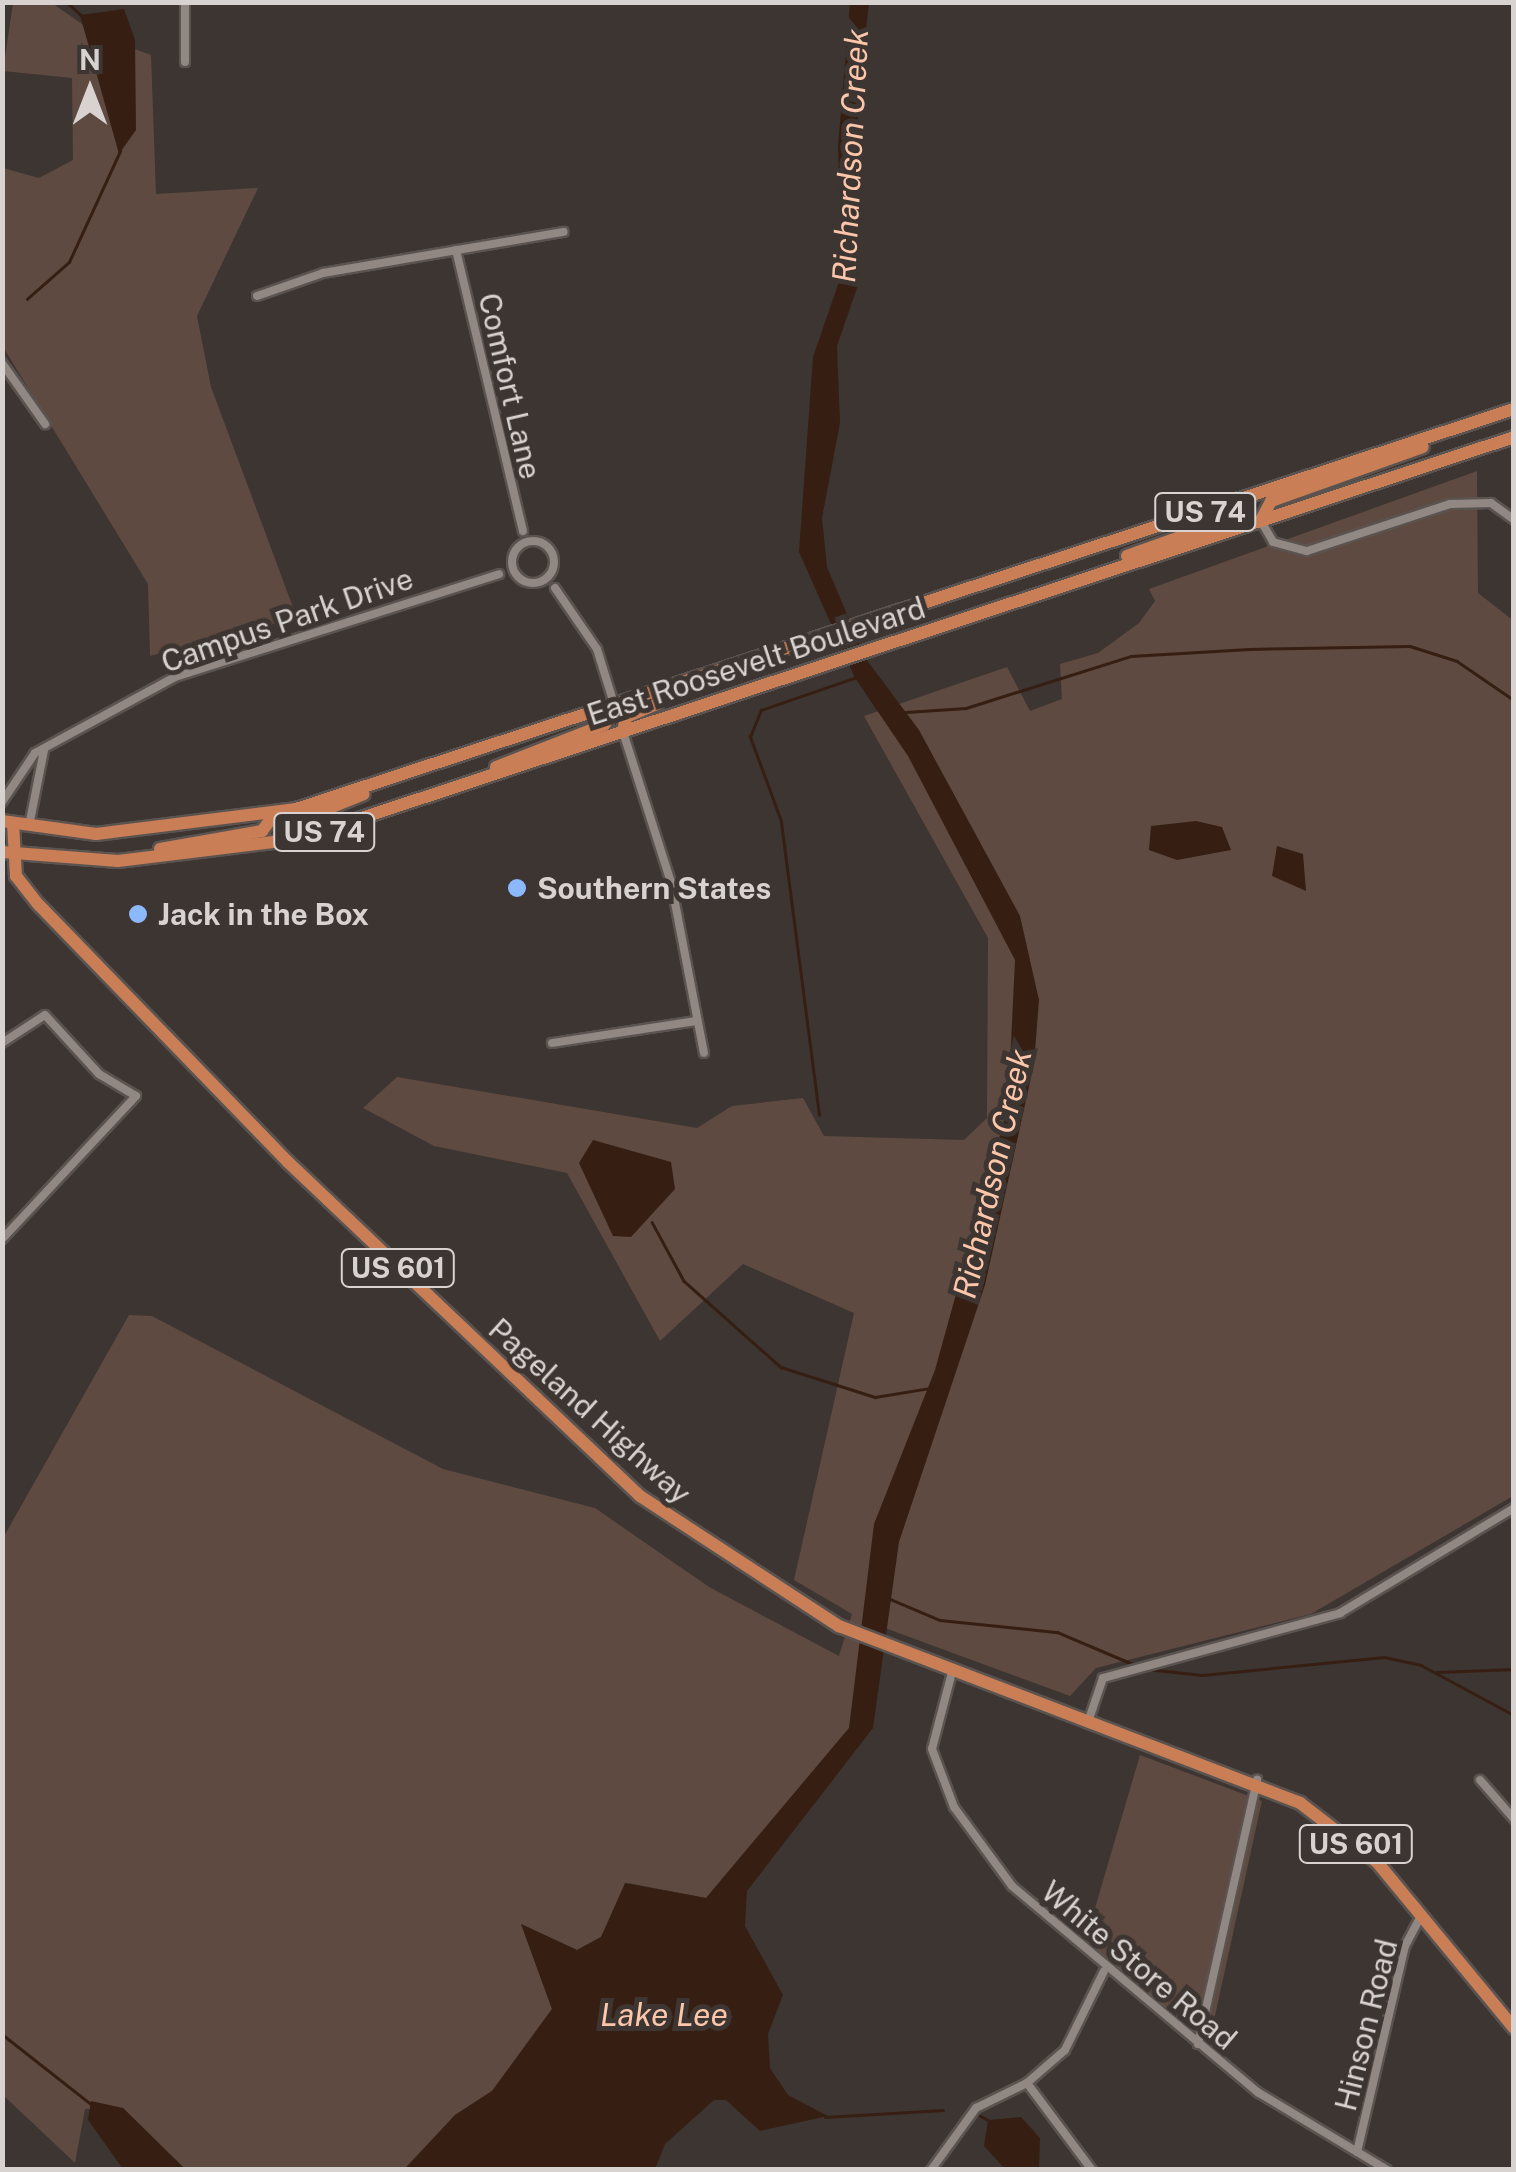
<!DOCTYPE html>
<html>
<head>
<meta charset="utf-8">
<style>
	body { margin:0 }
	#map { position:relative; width:1516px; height:2172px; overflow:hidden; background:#3d3531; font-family:"Public Sans",sans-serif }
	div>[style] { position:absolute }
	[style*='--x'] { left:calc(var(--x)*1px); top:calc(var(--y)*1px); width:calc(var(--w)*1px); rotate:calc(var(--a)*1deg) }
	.green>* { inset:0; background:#5e4a40 }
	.water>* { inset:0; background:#361f12 }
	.stream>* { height:2.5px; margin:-1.25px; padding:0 1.25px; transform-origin:1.25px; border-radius:1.25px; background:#361f12 }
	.roads { filter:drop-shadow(2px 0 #5a5350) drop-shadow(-2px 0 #5a5350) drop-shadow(0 2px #5a5350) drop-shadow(0 -2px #5a5350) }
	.minor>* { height:8px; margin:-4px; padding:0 4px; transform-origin:4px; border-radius:4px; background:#918783 }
	.minor>.ring { margin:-4px; padding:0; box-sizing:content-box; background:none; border:8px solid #918783; border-radius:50% }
	.trunk>* { height:12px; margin:-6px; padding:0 6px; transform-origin:6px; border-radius:6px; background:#c97e56 }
	.dots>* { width:28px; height:28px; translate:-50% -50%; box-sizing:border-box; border:5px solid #3d3531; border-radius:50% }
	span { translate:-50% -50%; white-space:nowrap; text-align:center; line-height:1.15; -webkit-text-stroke:10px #3d3531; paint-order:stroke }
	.shield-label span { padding:2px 8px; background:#3d3531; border:2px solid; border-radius:8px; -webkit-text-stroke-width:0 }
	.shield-label { font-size:28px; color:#d8d3d0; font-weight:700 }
	.street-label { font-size:30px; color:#d8d3d0 }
	.poi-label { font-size:30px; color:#d8d3d0; font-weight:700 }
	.left { translate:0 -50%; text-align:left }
	.water-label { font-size:32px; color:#fcc6ab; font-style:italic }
	.frame { position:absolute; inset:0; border:5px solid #d8d3d0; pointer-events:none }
	.north { position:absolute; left:40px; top:40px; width:100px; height:100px; -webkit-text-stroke:8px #3d3531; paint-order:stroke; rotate:0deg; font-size:28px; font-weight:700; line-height:40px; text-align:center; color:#d8d3d0 }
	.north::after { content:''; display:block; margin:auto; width:35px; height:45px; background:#d8d3d0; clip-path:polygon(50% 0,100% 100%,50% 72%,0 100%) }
</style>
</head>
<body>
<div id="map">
	<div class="green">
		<div style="clip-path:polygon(13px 3px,52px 3px,99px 36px,151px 55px,156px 194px,258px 188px,197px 316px,211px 387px,297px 618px,150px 656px,148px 584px,3px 347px,3px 168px,39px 178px,73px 160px,72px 78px,3px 71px)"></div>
		<div style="clip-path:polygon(1477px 471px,1478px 593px,1514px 621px,1513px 1496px,1311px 1614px,1096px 1668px,1070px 1696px,866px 1621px,849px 1728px,706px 1898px,628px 1883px,601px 1937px,577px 1950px,521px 1924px,552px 2009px,492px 2091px,455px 2115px,404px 2169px,185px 2169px,123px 2108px,85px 2109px,75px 2163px,3px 2095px,3px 1538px,129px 1315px,152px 1316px,443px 1469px,595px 1508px,709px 1587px,839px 1656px,852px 1614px,794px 1580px,854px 1313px,743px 1264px,660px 1341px,567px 1173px,434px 1146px,363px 1108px,397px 1077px,697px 1128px,732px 1106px,803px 1098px,824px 1136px,964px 1140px,987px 1118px,988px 938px,864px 716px,1007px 667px,1030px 711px,1062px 699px,1060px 664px,1098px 653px,1139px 623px,1155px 601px,1149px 589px)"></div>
		<div style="clip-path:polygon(1140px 1755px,1262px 1801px,1209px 2043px,1085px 1942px)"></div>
	</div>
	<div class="water">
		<div style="clip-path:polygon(850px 3px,869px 3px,858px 100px,858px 285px,837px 346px,840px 423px,822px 518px,827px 567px,866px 659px,919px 730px,1020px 916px,1039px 1000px,1034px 1064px,985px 1285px,899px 1542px,873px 1728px,747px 1891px,745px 1926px,783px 1995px,768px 2034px,770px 2068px,788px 2095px,828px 2116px,760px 2131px,726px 2100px,714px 2100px,665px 2144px,655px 2169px,404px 2170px,455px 2115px,492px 2091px,552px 2009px,521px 1924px,577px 1950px,601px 1937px,625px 1883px,706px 1898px,849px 1728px,874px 1524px,935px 1370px,1008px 1106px,1015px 960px,908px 756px,855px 678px,799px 552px,813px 357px,842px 273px,838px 146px)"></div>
		<div style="clip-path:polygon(124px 9px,135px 40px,136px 130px,119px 154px,80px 15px)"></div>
		<div style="clip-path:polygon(1196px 821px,1222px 827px,1231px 850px,1177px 860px,1149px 850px,1151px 826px)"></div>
		<div style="clip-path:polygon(1277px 846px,1303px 854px,1306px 891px,1272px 876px)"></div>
		<div style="clip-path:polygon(593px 1140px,671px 1162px,675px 1189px,631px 1237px,613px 1236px,579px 1163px)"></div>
		<div style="clip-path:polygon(91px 2101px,123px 2108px,185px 2169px,123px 2169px,88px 2120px)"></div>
		<div style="clip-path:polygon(1021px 2117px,1040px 2138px,1039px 2169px,1005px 2169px,984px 2146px,988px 2120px)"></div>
	</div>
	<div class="stream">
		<div style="--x:67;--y:2;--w:19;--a:43"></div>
		<div style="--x:27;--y:299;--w:56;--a:-41.4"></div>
		<div style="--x:69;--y:262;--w:122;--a:-65.3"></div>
		<div style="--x:906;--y:712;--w:60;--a:-3.8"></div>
		<div style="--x:966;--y:708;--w:173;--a:-17.5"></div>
		<div style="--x:1131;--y:656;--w:118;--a:-3.4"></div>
		<div style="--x:1249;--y:649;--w:161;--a:-1.1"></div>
		<div style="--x:1410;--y:646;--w:49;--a:17.7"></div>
		<div style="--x:1457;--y:661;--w:69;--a:34.4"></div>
		<div style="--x:819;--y:1115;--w:296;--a:-97.4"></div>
		<div style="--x:781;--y:821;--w:90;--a:-110.3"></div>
		<div style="--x:750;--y:737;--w:29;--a:-68"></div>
		<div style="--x:761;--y:710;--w:102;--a:-19"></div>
		<div style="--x:652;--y:1222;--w:67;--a:61.5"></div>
		<div style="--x:684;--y:1281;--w:130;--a:41.6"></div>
		<div style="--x:781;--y:1367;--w:99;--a:17.7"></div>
		<div style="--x:875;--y:1397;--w:56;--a:-9.3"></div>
		<div style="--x:890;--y:1599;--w:54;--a:22.8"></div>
		<div style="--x:940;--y:1620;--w:118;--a:5.9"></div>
		<div style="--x:1057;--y:1632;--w:85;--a:22.9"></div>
		<div style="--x:1147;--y:1669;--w:55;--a:6.2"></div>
		<div style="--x:1202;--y:1675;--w:183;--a:-5.6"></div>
		<div style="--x:1384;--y:1657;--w:38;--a:12"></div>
		<div style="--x:1421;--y:1665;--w:106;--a:28.3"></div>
		<div style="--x:1436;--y:1672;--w:78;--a:-2.2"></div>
		<div style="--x:2;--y:2034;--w:113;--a:38.2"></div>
		<div style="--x:979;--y:2115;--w:13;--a:29"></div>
		<div style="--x:825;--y:2117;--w:118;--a:-3.4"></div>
	</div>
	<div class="roads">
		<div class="minor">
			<div style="--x:185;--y:62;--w:60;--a:-90"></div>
			<div style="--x:456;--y:250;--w:289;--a:76.6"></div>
			<div style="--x:257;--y:296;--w:70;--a:-19.2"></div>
			<div style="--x:323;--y:273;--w:244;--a:-9.7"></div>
			<div style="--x:2;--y:363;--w:75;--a:54.8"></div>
			<div style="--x:1261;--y:521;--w:24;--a:60"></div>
			<div style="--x:1273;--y:542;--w:35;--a:15"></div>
			<div style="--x:1307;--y:551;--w:151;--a:-18.2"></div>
			<div style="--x:1450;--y:504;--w:41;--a:-1.4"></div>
			<div style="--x:1491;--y:503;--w:29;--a:36"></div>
			<div class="ring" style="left:512px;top:541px;width:34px;height:34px"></div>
			<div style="--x:555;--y:588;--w:74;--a:55.5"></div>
			<div style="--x:597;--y:649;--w:58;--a:72.8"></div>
			<div style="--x:623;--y:732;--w:157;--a:72.3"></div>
			<div style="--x:671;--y:882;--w:174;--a:79.1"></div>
			<div style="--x:2;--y:802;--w:59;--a:-56"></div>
			<div style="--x:35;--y:753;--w:159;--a:-28.5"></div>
			<div style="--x:175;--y:677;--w:340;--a:-17.6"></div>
			<div style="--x:29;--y:826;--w:77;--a:-78.8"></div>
			<div style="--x:2;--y:1043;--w:51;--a:-33.1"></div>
			<div style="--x:45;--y:1015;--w:80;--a:47.5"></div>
			<div style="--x:99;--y:1074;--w:43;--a:30.7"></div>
			<div style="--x:136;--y:1096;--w:196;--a:133.1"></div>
			<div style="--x:552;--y:1043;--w:145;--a:-8.7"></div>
			<div style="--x:951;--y:1676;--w:75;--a:104.6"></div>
			<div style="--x:932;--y:1749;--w:62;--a:69.2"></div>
			<div style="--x:954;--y:1807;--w:98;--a:53.7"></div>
			<div style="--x:1012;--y:1886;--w:322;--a:40"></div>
			<div style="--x:1259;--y:2093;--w:149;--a:31"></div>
			<div style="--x:1088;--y:1722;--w:46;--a:-71.2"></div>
			<div style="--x:1103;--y:1678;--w:246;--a:-15.3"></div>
			<div style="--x:1340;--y:1613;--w:203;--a:-31.1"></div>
			<div style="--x:1480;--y:1780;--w:52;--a:48.9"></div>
			<div style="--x:1198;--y:2044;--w:271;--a:-77.4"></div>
			<div style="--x:1027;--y:2083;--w:109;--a:53.2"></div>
			<div style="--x:1357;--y:2152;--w:212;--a:-76.9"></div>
			<div style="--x:1405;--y:1946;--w:34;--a:-62"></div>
			<div style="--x:931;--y:2170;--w:77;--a:-54"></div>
			<div style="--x:976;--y:2108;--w:57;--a:-26.1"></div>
			<div style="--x:1027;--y:2083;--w:50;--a:-41"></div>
			<div style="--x:1065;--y:2050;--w:88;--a:-63.7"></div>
		</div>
		<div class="trunk">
			<div style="--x:1261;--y:520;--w:21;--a:-62"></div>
			<div style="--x:1271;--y:501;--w:161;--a:-19.6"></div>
			<div style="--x:1127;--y:556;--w:116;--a:-19.7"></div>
			<div style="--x:1236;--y:517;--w:23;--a:-61"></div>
			<div style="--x:623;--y:732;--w:15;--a:-79"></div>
			<div style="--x:626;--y:717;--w:34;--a:-23"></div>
			<div style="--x:496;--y:767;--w:116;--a:-21.3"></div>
			<div style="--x:604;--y:725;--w:20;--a:-57"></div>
			<div style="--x:2;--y:821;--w:95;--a:7.9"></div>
			<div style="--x:96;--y:834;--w:202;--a:-7.1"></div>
			<div style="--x:296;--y:809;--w:1282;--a:-18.18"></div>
			<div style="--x:13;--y:823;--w:53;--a:86.8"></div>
			<div style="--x:16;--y:876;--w:37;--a:52"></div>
			<div style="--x:39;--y:905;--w:358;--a:45.9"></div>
			<div style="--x:288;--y:1162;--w:485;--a:43.5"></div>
			<div style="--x:640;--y:1496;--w:238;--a:33.2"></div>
			<div style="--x:839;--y:1626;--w:494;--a:21"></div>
			<div style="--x:1300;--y:1803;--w:97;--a:37.5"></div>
			<div style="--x:1377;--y:1862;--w:215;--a:50.5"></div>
			<div style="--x:279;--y:842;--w:16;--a:-75"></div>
			<div style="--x:283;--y:827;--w:87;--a:-22.2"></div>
			<div style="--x:160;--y:849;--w:104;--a:-10"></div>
			<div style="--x:262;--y:831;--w:21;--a:-53"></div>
			<div style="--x:2;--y:852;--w:116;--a:4.4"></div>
			<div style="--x:118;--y:861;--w:181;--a:-7"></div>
			<div style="--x:298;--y:839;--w:1281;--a:-18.29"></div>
		</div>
	</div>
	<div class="dots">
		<div style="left:517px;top:888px;background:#8bb9fc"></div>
		<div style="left:138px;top:914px;background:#8bb9fc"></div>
	</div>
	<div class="shield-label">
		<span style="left:1205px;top:512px">US 74</span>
		<span style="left:324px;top:832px">US 74</span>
		<span style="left:398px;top:1268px">US 601</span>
		<span style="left:1356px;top:1844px">US 601</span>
	</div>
	<div class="street-label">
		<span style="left:510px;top:386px;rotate:77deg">Comfort Lane</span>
		<span style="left:287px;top:620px;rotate:-19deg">Campus Park Drive</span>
		<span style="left:756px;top:661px;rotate:-18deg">East Roosevelt Boulevard</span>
		<span style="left:590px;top:1411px;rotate:42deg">Pageland Highway</span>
		<span style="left:1139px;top:1965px;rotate:40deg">White Store Road</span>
		<span style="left:1366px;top:2025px;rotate:-76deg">Hinson Road</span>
	</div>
	<div class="poi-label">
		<span class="left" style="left:537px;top:888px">Southern States</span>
		<span class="left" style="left:158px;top:914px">Jack in the Box</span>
	</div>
	<div class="water-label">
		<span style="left:851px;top:156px;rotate:-87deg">Richardson Creek</span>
		<span style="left:993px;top:1174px;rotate:-77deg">Richardson Creek</span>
		<span style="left:664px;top:2015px">Lake Lee</span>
	</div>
	<div class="frame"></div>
	<div class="north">N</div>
</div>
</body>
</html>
